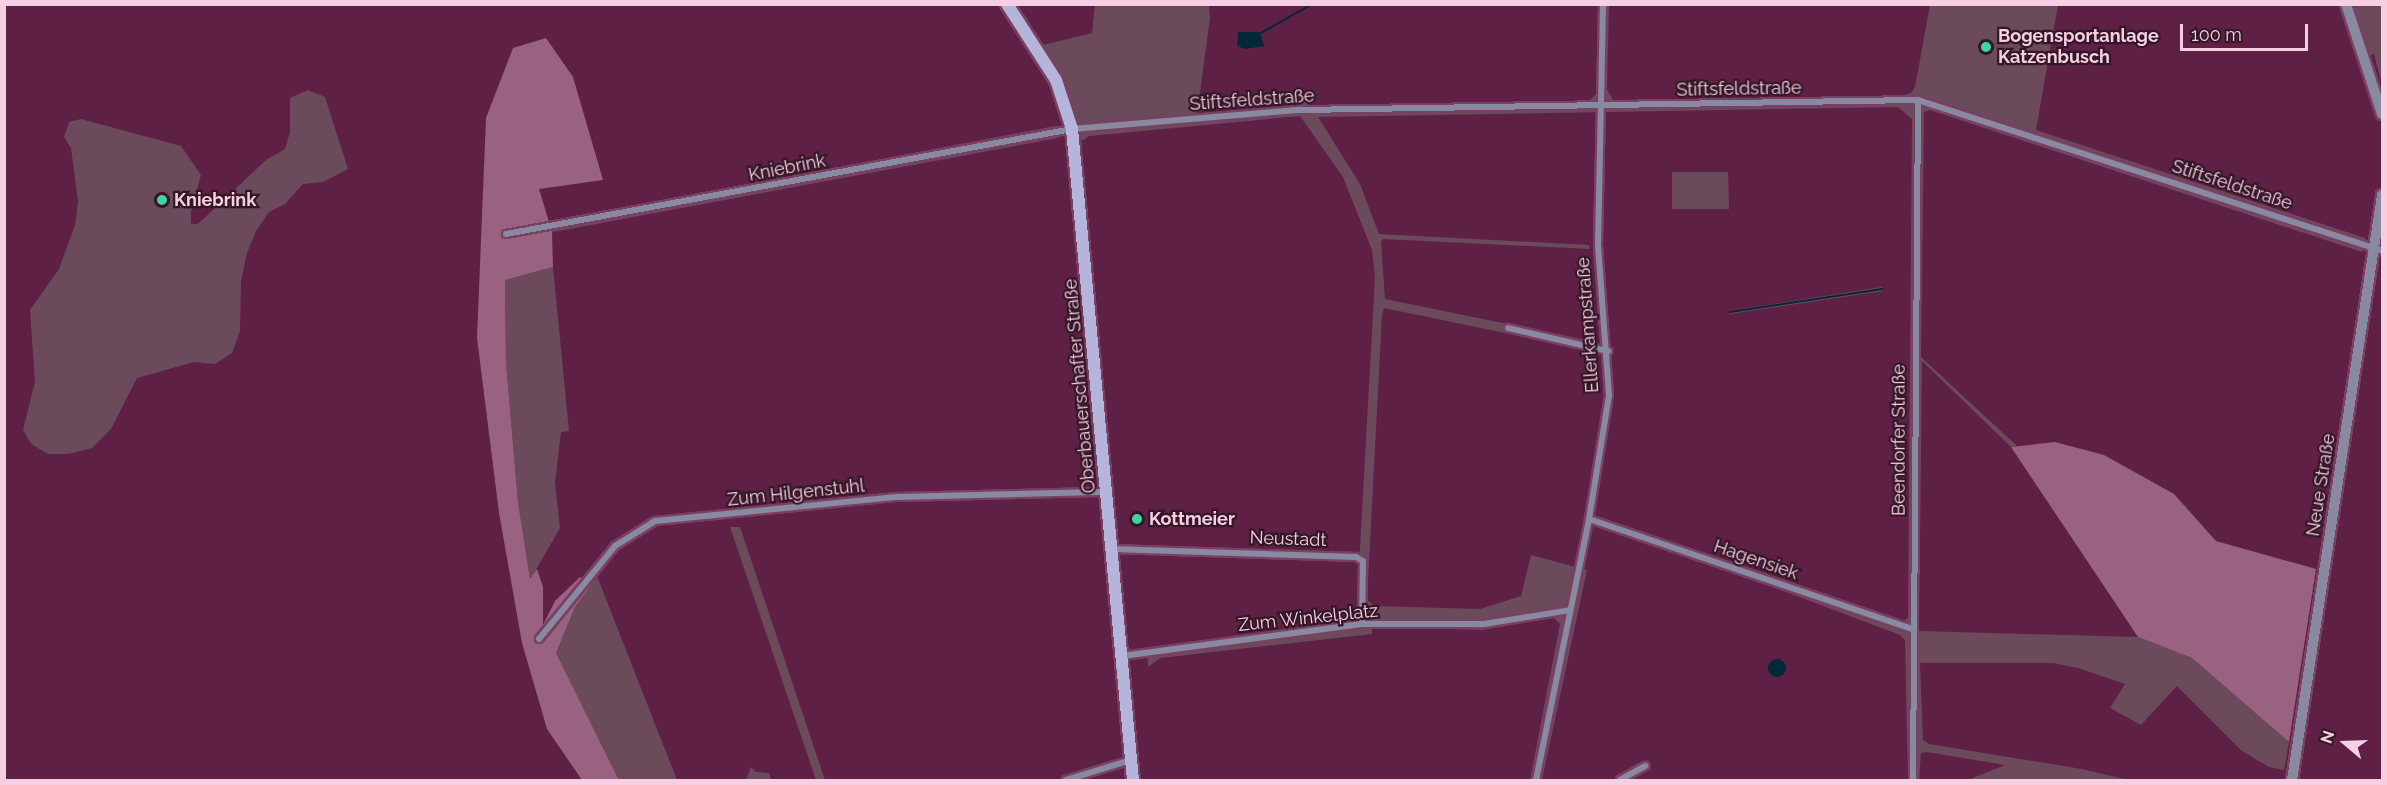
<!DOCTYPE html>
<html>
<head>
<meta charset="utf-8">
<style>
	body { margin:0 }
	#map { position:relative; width:2387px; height:785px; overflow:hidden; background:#5f2046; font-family:Raleway,sans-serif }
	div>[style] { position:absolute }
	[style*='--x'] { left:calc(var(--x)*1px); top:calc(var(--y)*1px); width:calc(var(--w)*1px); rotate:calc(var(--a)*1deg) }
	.green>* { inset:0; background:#6a4a5b }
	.forest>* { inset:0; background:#986280 }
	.water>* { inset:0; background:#012836 }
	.round { border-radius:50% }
	.stream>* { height:2px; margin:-1px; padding:0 1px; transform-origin:1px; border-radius:1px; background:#012836 }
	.roads { filter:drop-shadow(2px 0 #7a4062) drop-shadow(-2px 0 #7a4062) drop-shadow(0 2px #7a4062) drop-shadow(0 -2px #7a4062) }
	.minor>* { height:6px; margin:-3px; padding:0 3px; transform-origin:3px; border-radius:3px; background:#8989a1 }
	.tertiary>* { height:10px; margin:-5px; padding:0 5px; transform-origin:5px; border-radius:5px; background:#8989a1 }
	.secondary>* { height:12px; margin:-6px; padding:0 6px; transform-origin:6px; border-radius:6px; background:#b5b4db }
	.dots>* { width:16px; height:16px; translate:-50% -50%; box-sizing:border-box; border:3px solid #341727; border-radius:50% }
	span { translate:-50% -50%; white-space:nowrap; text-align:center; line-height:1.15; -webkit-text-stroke:4.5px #341727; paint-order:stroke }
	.poi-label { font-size:18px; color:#f6cfe3; font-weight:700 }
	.left { translate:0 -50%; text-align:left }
	.street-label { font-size:18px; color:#f6cfe3 }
	.frame { position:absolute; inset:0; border:6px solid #f6cfe3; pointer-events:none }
	.north { position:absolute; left:2315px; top:713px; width:60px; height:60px; -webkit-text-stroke:4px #341727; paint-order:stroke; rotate:289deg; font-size:16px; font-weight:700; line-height:24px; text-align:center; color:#f6cfe3 }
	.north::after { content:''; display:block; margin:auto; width:21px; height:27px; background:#f6cfe3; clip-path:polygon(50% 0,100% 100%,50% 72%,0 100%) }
	.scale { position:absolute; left:2180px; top:24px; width:128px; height:27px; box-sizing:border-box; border:3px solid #f6cfe3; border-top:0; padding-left:8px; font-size:18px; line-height:21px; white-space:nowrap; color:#f6cfe3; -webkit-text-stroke:4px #341727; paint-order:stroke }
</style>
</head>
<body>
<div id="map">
	<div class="green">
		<div style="clip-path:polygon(1095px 5px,1209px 5px,1210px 18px,1197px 115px,1291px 106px,1306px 99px,1309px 105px,1589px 101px,1597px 93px,1599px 5px,1609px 5px,1607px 89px,1613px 100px,1900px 96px,1911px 93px,1915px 87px,1930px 5px,2058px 5px,2036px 130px,2365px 238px,2362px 252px,1930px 110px,1924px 112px,1921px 357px,2017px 446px,2011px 447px,1922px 361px,1919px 631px,2138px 637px,2192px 658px,2289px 742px,2284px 770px,2269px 767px,2242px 751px,2177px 686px,2141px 725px,2110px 708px,2125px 684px,2078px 668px,2053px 663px,1920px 663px,1923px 740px,1929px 744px,2082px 769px,2128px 780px,1968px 780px,2005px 765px,1927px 752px,1921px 753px,1919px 780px,1908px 780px,1905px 640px,1900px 635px,1755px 580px,1775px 578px,1903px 623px,1908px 617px,1912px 119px,1898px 107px,1318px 117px,1360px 184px,1379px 234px,1589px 245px,1589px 249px,1383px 239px,1381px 242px,1385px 299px,1595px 342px,1597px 352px,1384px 308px,1382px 315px,1367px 600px,1375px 606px,1480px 609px,1521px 596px,1531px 555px,1587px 570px,1542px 780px,1530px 780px,1560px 624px,1553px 617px,1482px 630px,1372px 627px,1372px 634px,1160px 658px,1148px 667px,1147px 648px,1356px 621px,1375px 277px,1372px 250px,1343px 177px,1300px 116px,1089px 136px,1082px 141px,1058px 74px,1039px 46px,1092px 33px)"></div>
		<div style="clip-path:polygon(2350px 5px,2382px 5px,2382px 85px,2374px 54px,2368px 56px)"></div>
		<div style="clip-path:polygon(308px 90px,325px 97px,348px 169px,323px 182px,303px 184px,285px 204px,269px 212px,256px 231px,247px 253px,241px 282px,240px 331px,232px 353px,215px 364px,194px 362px,137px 378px,111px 429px,92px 448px,69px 454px,48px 454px,31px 444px,23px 430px,35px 382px,30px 310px,59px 269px,75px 225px,78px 201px,71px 148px,64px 137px,69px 122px,81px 119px,181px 146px,201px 175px,191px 212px,191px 224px,198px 224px,266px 160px,285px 149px,290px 132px,290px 98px)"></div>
		<div style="clip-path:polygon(1055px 126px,1058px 138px,553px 232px,547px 223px)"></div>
		<div style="clip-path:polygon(1672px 172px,1728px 172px,1729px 209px,1672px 209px)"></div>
		<div style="clip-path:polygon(553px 267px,569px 431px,561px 432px,555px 482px,560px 528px,530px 580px,518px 502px,506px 362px,505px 280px)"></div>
		<div style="clip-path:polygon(1882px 287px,1883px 291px,1730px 314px,1729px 311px)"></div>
		<div style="clip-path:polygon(730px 527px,740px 527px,825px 780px,816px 780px)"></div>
		<div style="clip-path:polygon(597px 576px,677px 780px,619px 780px,556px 653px,575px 607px)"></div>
		<div style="clip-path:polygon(751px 767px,756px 772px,769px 773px,771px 780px,746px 780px)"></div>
	</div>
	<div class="forest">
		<div style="clip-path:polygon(546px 38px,573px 77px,603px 180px,539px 189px,552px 232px,553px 267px,505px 280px,506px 362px,518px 502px,530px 579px,537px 569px,543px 587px,543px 625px,555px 601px,580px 577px,591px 585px,575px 607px,556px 653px,619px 780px,582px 780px,547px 729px,522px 643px,499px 513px,477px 338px,486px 118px,513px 48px)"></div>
		<div style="clip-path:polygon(2055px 442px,2104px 455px,2174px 494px,2216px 541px,2316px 569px,2289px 742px,2192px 658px,2138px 637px,2011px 447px)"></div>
	</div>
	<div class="water">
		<div style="clip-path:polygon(1238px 32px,1260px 32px,1264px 46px,1244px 49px,1237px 45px)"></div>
		<div class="round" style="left:1768px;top:659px;width:18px;height:18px"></div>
	</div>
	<div class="stream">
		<div style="--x:1261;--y:33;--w:59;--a:-29.6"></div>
		<div style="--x:1730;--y:312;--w:154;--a:-8.6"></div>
	</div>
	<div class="roads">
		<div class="minor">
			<div style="--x:506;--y:234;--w:576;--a:-10.51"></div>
			<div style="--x:1072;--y:129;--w:229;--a:-4.8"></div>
			<div style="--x:1300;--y:110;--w:618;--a:-0.93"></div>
			<div style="--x:1918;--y:100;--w:488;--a:18"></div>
			<div style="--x:1508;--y:328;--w:103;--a:13"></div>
			<div style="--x:1589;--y:519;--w:342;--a:18.8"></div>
			<div style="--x:1112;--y:549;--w:244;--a:1.9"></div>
			<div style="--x:1356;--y:557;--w:8;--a:30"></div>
			<div style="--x:1363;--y:561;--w:63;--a:90.9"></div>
			<div style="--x:539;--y:639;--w:120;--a:-50.7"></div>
			<div style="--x:615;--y:546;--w:47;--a:-32"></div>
			<div style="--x:655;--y:521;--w:243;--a:-5.7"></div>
			<div style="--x:897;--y:497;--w:210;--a:-1.4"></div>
			<div style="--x:1122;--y:656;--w:242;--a:-7.6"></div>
			<div style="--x:1362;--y:624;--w:122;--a:0"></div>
			<div style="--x:1484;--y:624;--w:87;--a:-9.2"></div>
			<div style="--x:1066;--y:780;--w:68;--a:-17.1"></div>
			<div style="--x:1536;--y:780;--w:266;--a:-78.5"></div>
			<div style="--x:1589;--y:519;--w:126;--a:-80.8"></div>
			<div style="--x:1609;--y:395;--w:150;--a:-94.2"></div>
			<div style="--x:1598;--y:245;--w:241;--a:-88.8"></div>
			<div style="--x:1620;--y:780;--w:29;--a:-29"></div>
			<div style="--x:1913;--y:780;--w:680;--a:-89.58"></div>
		</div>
		<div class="tertiary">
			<div style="--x:2346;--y:4;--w:116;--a:71.9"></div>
			<div style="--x:2292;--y:780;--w:592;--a:-81.25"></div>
		</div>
		<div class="secondary">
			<div style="--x:1007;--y:4;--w:90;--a:57.2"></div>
			<div style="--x:1056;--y:80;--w:52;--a:71.9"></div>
			<div style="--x:1072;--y:129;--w:654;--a:84.65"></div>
		</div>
	</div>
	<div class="dots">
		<div style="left:1986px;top:47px;background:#3fd4a2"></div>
		<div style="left:162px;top:200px;background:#3fd4a2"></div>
		<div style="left:1137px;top:519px;background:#3fd4a2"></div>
	</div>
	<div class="poi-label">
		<span class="left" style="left:1998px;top:47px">Bogensportanlage<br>Katzenbusch</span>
		<span class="left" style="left:174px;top:200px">Kniebrink</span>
		<span class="left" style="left:1149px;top:519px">Kottmeier</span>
	</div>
	<div class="street-label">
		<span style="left:1739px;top:89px;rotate:-1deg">Stiftsfeldstraße</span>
		<span style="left:1252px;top:100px;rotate:-4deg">Stiftsfeldstraße</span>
		<span style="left:787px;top:168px;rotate:-11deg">Kniebrink</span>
		<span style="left:2232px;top:185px;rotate:18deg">Stiftsfeldstraße</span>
		<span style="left:1588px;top:325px;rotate:-94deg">Ellerkampstraße</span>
		<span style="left:1080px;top:386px;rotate:-95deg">Oberbauerschafter Straße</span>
		<span style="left:1899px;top:440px;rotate:-90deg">Beendorfer Straße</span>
		<span style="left:2321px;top:485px;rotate:-81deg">Neue Straße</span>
		<span style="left:796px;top:493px;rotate:-6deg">Zum Hilgenstuhl</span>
		<span style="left:1288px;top:539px;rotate:2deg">Neustadt</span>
		<span style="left:1756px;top:560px;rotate:19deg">Hagensiek</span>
		<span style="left:1308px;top:618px;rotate:-6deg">Zum Winkelplatz</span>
	</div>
	<div class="frame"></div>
	<div class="north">N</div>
	<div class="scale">100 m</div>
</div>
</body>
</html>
